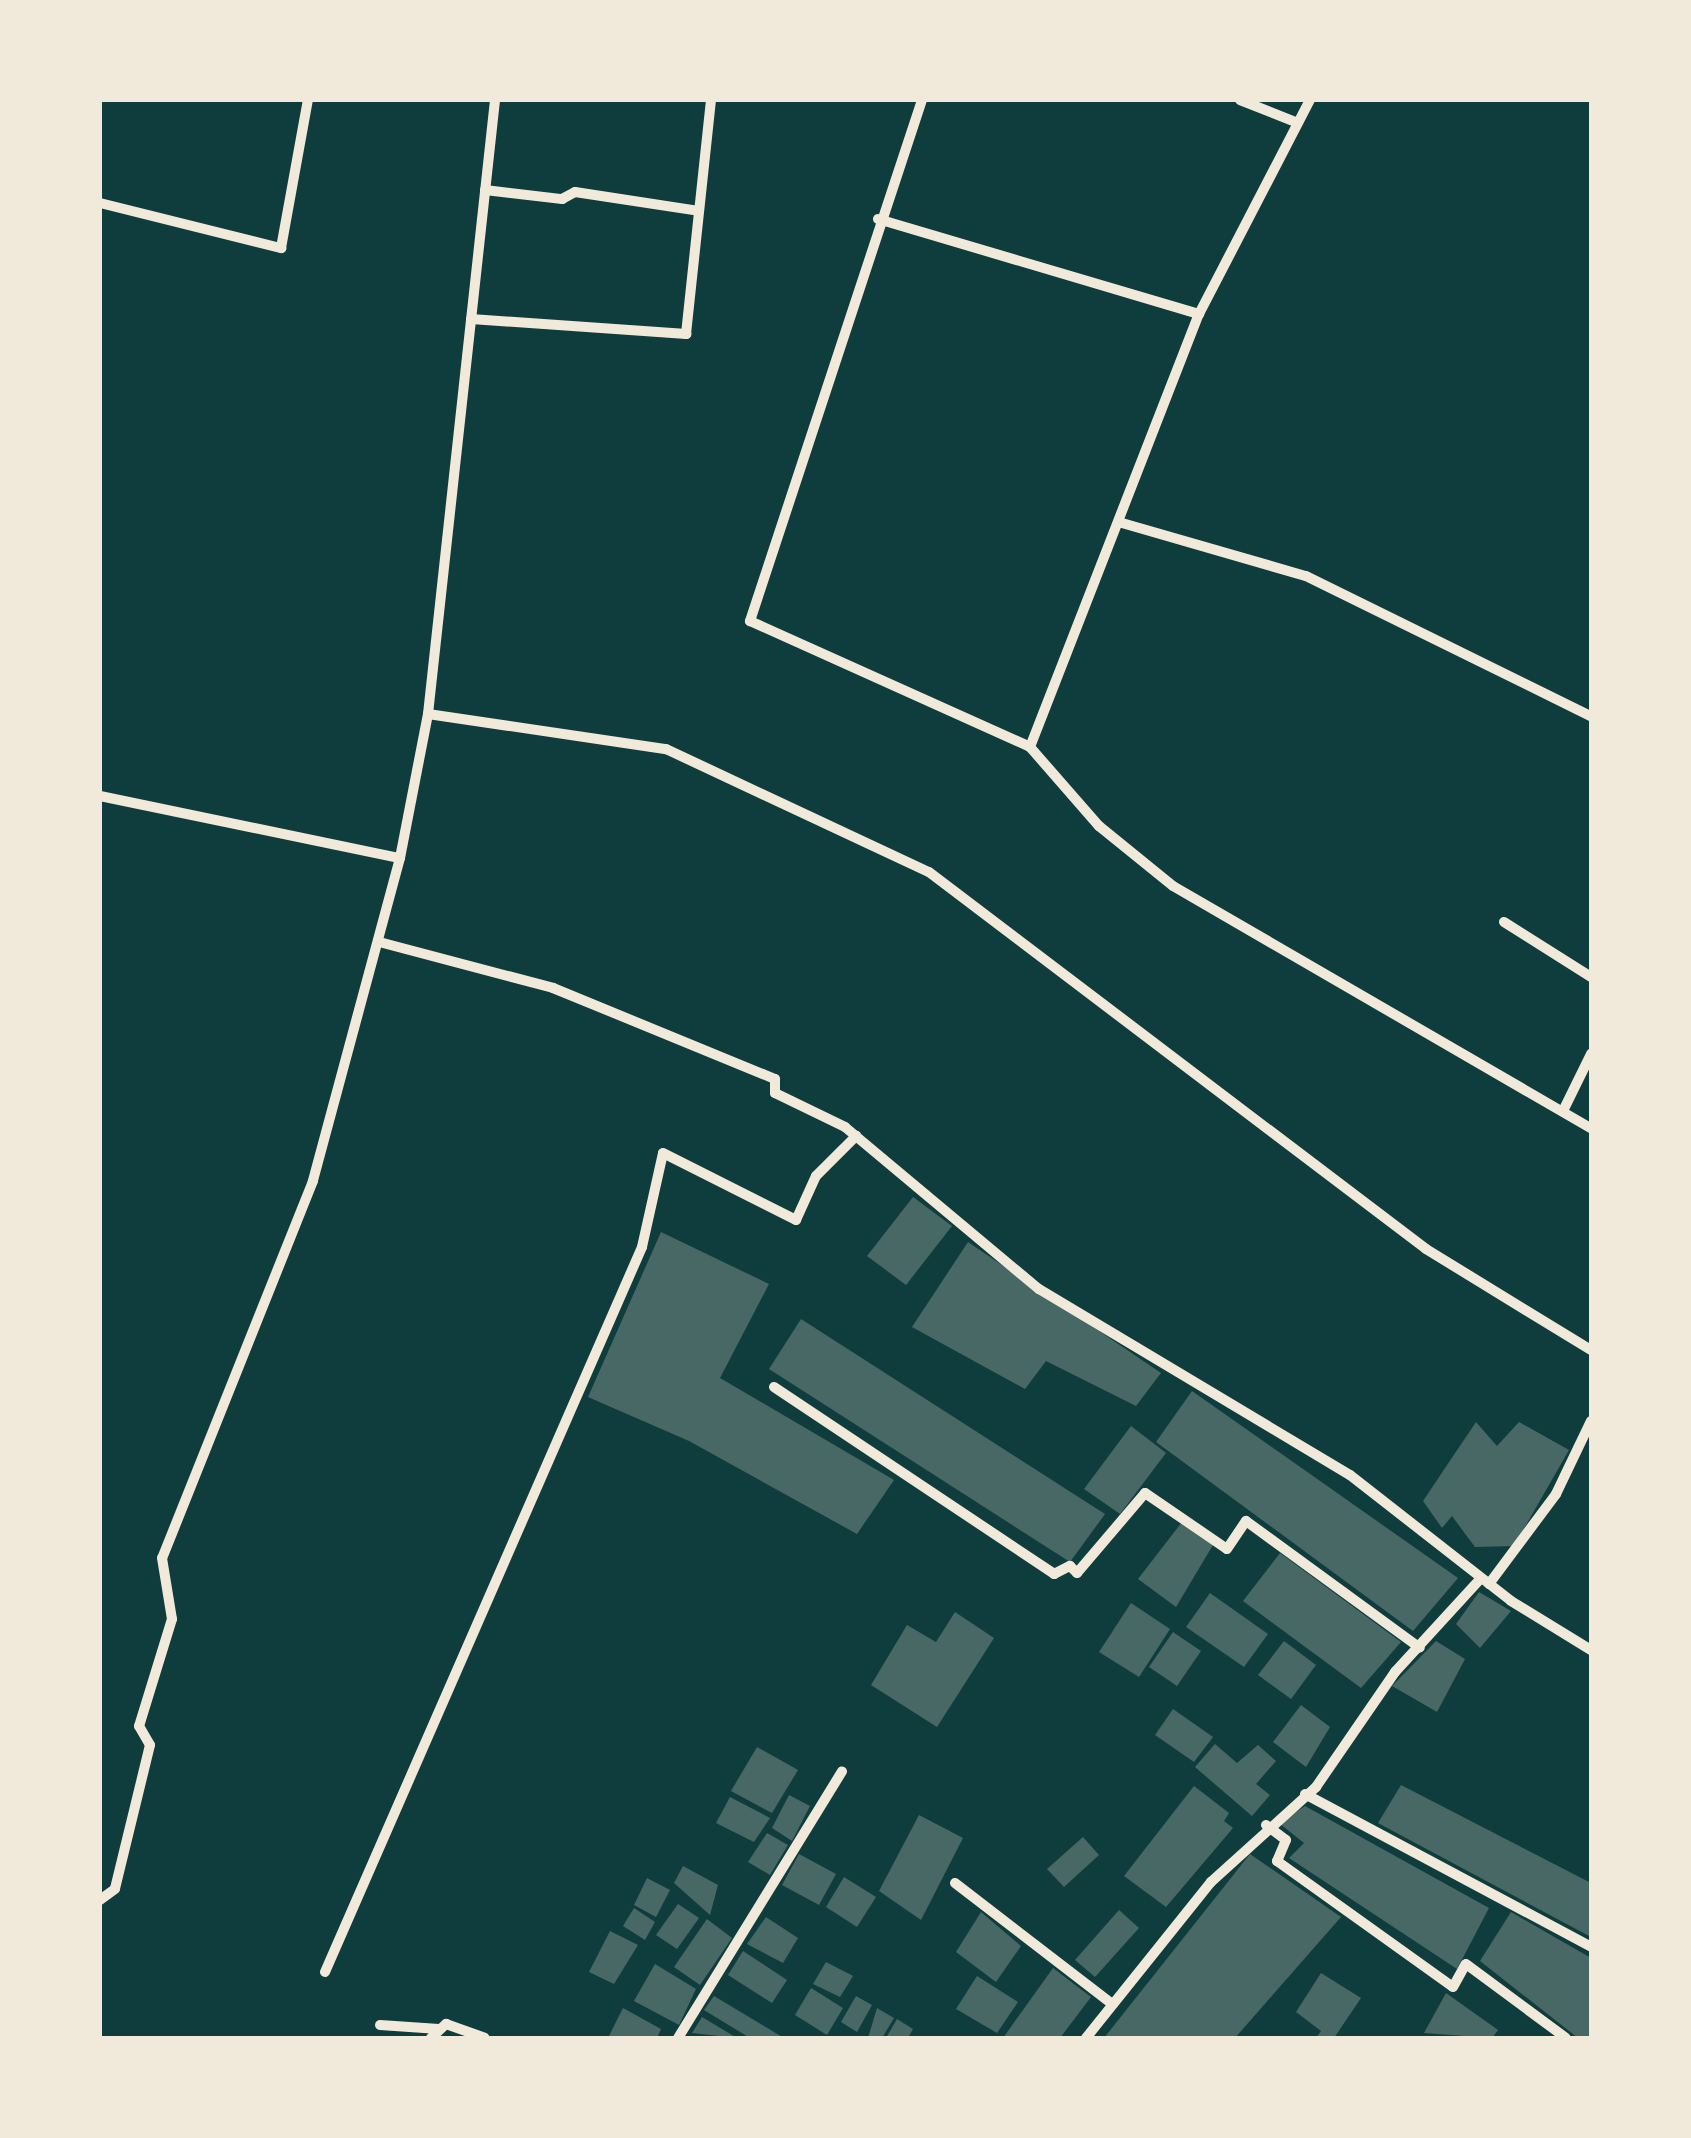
<!DOCTYPE html>
<html>
<head>
<meta charset="utf-8">
<style>
	body { margin:0 }
	#map { position:relative; width:1691px; height:2138px; overflow:hidden; background:#0f3d3e; font-family:Lato,sans-serif }
	div>[style] { position:absolute }
	[style*='--x'] { left:calc(var(--x)*1px); top:calc(var(--y)*1px); width:calc(var(--w)*1px); rotate:calc(var(--a)*1deg) }
	.building>* { inset:0; background:#486865 }
	.minor>* { height:10px; margin:-5px; padding:0 5px; transform-origin:5px; border-radius:5px; background:#f1e9da }
	span { translate:-50% -50%; white-space:nowrap; text-align:center; line-height:1.15; -webkit-text-stroke:8px #f1e9da; paint-order:stroke }
	.frame { position:absolute; inset:0; border:102px solid #f1e9da; pointer-events:none }
</style>
</head>
<body>
<div id="map">
	<div class="building">
		<div style="clip-path:polygon(913px 1197px,952px 1226px,906px 1285px,867px 1256px)"></div>
		<div style="clip-path:polygon(661px 1232px,769px 1284px,720px 1378px,894px 1480px,857px 1534px,689px 1441px,588px 1397px)"></div>
		<div style="clip-path:polygon(968px 1242px,1161px 1373px,1136px 1406px,1046px 1361px,1025px 1389px,912px 1327px)"></div>
		<div style="clip-path:polygon(801px 1319px,1105px 1514px,1070px 1562px,769px 1369px)"></div>
		<div style="clip-path:polygon(1192px 1391px,1458px 1578px,1413px 1631px,1156px 1442px)"></div>
		<div style="clip-path:polygon(1476px 1422px,1497px 1446px,1519px 1422px,1569px 1450px,1514px 1546px,1475px 1547px,1452px 1516px,1442px 1528px,1423px 1501px)"></div>
		<div style="clip-path:polygon(1131px 1426px,1166px 1453px,1120px 1514px,1084px 1489px)"></div>
		<div style="clip-path:polygon(1182px 1522px,1213px 1545px,1176px 1607px,1138px 1579px)"></div>
		<div style="clip-path:polygon(1280px 1553px,1401px 1642px,1361px 1688px,1243px 1601px)"></div>
		<div style="clip-path:polygon(1479px 1592px,1511px 1611px,1480px 1648px,1456px 1624px)"></div>
		<div style="clip-path:polygon(1210px 1593px,1268px 1634px,1244px 1667px,1186px 1627px)"></div>
		<div style="clip-path:polygon(1131px 1603px,1170px 1629px,1139px 1677px,1099px 1652px)"></div>
		<div style="clip-path:polygon(955px 1612px,994px 1638px,937px 1727px,871px 1685px,907px 1625px,936px 1642px)"></div>
		<div style="clip-path:polygon(1173px 1632px,1201px 1651px,1177px 1686px,1149px 1667px)"></div>
		<div style="clip-path:polygon(1284px 1641px,1316px 1665px,1291px 1699px,1258px 1675px)"></div>
		<div style="clip-path:polygon(1436px 1641px,1465px 1659px,1437px 1712px,1392px 1686px)"></div>
		<div style="clip-path:polygon(1301px 1705px,1330px 1727px,1306px 1767px,1273px 1742px)"></div>
		<div style="clip-path:polygon(1173px 1709px,1213px 1737px,1194px 1762px,1155px 1735px)"></div>
		<div style="clip-path:polygon(1215px 1744px,1237px 1763px,1258px 1745px,1276px 1761px,1256px 1784px,1270px 1795px,1252px 1816px,1195px 1767px)"></div>
		<div style="clip-path:polygon(757px 1747px,798px 1770px,772px 1813px,731px 1791px)"></div>
		<div style="clip-path:polygon(1401px 1785px,1591px 1883px,1591px 1937px,1378px 1823px)"></div>
		<div style="clip-path:polygon(1194px 1786px,1229px 1813px,1224px 1821px,1233px 1828px,1166px 1907px,1124px 1876px)"></div>
		<div style="clip-path:polygon(789px 1795px,810px 1806px,792px 1841px,772px 1828px)"></div>
		<div style="clip-path:polygon(730px 1797px,770px 1818px,754px 1842px,716px 1823px)"></div>
		<div style="clip-path:polygon(1305px 1806px,1489px 1908px,1457px 1969px,1289px 1858px,1304px 1843px,1279px 1823px)"></div>
		<div style="clip-path:polygon(919px 1815px,963px 1838px,921px 1920px,879px 1891px)"></div>
		<div style="clip-path:polygon(767px 1833px,788px 1845px,770px 1875px,748px 1862px)"></div>
		<div style="clip-path:polygon(1083px 1837px,1099px 1855px,1064px 1887px,1047px 1869px)"></div>
		<div style="clip-path:polygon(799px 1854px,836px 1874px,819px 1905px,782px 1885px)"></div>
		<div style="clip-path:polygon(1250px 1854px,1341px 1917px,1235px 2038px,1104px 2038px)"></div>
		<div style="clip-path:polygon(683px 1866px,718px 1885px,710px 1915px,674px 1883px)"></div>
		<div style="clip-path:polygon(844px 1877px,876px 1897px,857px 1927px,826px 1907px)"></div>
		<div style="clip-path:polygon(647px 1878px,670px 1890px,656px 1917px,634px 1905px)"></div>
		<div style="clip-path:polygon(678px 1904px,699px 1918px,677px 1949px,656px 1935px)"></div>
		<div style="clip-path:polygon(634px 1908px,655px 1922px,645px 1940px,623px 1926px)"></div>
		<div style="clip-path:polygon(1119px 1910px,1139px 1928px,1095px 1977px,1075px 1960px)"></div>
		<div style="clip-path:polygon(981px 1912px,1021px 1946px,996px 1982px,956px 1952px)"></div>
		<div style="clip-path:polygon(1511px 1912px,1591px 1958px,1591px 2038px,1578px 2038px,1480px 1961px)"></div>
		<div style="clip-path:polygon(766px 1917px,798px 1938px,783px 1963px,747px 1944px)"></div>
		<div style="clip-path:polygon(707px 1919px,732px 1938px,700px 1985px,674px 1967px)"></div>
		<div style="clip-path:polygon(610px 1931px,638px 1945px,614px 1984px,589px 1972px)"></div>
		<div style="clip-path:polygon(743px 1951px,787px 1980px,772px 2003px,728px 1975px)"></div>
		<div style="clip-path:polygon(826px 1962px,853px 1976px,840px 1997px,813px 1984px)"></div>
		<div style="clip-path:polygon(655px 1964px,696px 1989px,679px 2025px,634px 2001px)"></div>
		<div style="clip-path:polygon(1053px 1968px,1091px 1997px,1060px 2038px,1003px 2038px)"></div>
		<div style="clip-path:polygon(1321px 1973px,1361px 1998px,1334px 2038px,1316px 2038px,1321px 2031px,1296px 2012px)"></div>
		<div style="clip-path:polygon(977px 1976px,1018px 2002px,997px 2033px,956px 2009px)"></div>
		<div style="clip-path:polygon(811px 1988px,843px 2008px,827px 2035px,795px 2015px)"></div>
		<div style="clip-path:polygon(1446px 1993px,1498px 2030px,1492px 2038px,1424px 2033px)"></div>
		<div style="clip-path:polygon(714px 1996px,784px 2038px,750px 2038px,704px 2010px)"></div>
		<div style="clip-path:polygon(856px 1996px,872px 2005px,857px 2032px,841px 2022px)"></div>
		<div style="clip-path:polygon(623px 2008px,661px 2029px,657px 2038px,608px 2038px)"></div>
		<div style="clip-path:polygon(877px 2008px,894px 2018px,882px 2038px,868px 2038px)"></div>
		<div style="clip-path:polygon(702px 2017px,737px 2038px,692px 2033px)"></div>
		<div style="clip-path:polygon(897px 2019px,913px 2029px,908px 2038px,886px 2038px)"></div>
	</div>
	<div class="minor">
		<div style="--x:922;--y:100;--w:549;--a:108.27"></div>
		<div style="--x:750;--y:621;--w:307;--a:24.2"></div>
		<div style="--x:1030;--y:747;--w:105;--a:48.9"></div>
		<div style="--x:1099;--y:826;--w:95;--a:39"></div>
		<div style="--x:1173;--y:886;--w:483;--a:30.1"></div>
		<div style="--x:1240;--y:100;--w:62;--a:21.6"></div>
		<div style="--x:485;--y:190;--w:78;--a:6.7"></div>
		<div style="--x:562;--y:199;--w:15;--a:-28"></div>
		<div style="--x:575;--y:192;--w:125;--a:8.7"></div>
		<div style="--x:100;--y:203;--w:187;--a:14"></div>
		<div style="--x:281;--y:248;--w:150;--a:-79.7"></div>
		<div style="--x:878;--y:219;--w:335;--a:16.5"></div>
		<div style="--x:471;--y:319;--w:216;--a:4"></div>
		<div style="--x:686;--y:334;--w:235;--a:-83.9"></div>
		<div style="--x:1122;--y:523;--w:191;--a:16.1"></div>
		<div style="--x:1306;--y:576;--w:318;--a:26.2"></div>
		<div style="--x:428;--y:714;--w:618;--a:-83.77"></div>
		<div style="--x:1030;--y:747;--w:465;--a:-68.7"></div>
		<div style="--x:1199;--y:314;--w:241;--a:-62.6"></div>
		<div style="--x:100;--y:796;--w:306;--a:11.7"></div>
		<div style="--x:400;--y:858;--w:335;--a:105.1"></div>
		<div style="--x:313;--y:1181;--w:406;--a:111.8"></div>
		<div style="--x:162;--y:1558;--w:62;--a:80.7"></div>
		<div style="--x:172;--y:1619;--w:112;--a:107.1"></div>
		<div style="--x:139;--y:1726;--w:22;--a:60"></div>
		<div style="--x:150;--y:1745;--w:148;--a:103.7"></div>
		<div style="--x:115;--y:1889;--w:19;--a:144"></div>
		<div style="--x:400;--y:858;--w:147;--a:-79"></div>
		<div style="--x:428;--y:714;--w:241;--a:8.4"></div>
		<div style="--x:666;--y:749;--w:290;--a:25.1"></div>
		<div style="--x:929;--y:872;--w:624;--a:37.18"></div>
		<div style="--x:1426;--y:1249;--w:193;--a:31.5"></div>
		<div style="--x:1504;--y:922;--w:103;--a:32.3"></div>
		<div style="--x:383;--y:943;--w:176;--a:14.8"></div>
		<div style="--x:553;--y:988;--w:240;--a:22.3"></div>
		<div style="--x:775;--y:1079;--w:14;--a:90"></div>
		<div style="--x:775;--y:1093;--w:78;--a:25.9"></div>
		<div style="--x:845;--y:1127;--w:253;--a:39.9"></div>
		<div style="--x:1039;--y:1289;--w:362;--a:30.9"></div>
		<div style="--x:1350;--y:1475;--w:204;--a:38"></div>
		<div style="--x:1511;--y:1601;--w:94;--a:31.5"></div>
		<div style="--x:1563;--y:1111;--w:64;--a:-63.8"></div>
		<div style="--x:774;--y:1387;--w:337;--a:33.7"></div>
		<div style="--x:1054;--y:1574;--w:18;--a:-27"></div>
		<div style="--x:1070;--y:1566;--w:10;--a:45"></div>
		<div style="--x:1077;--y:1573;--w:105;--a:-49.6"></div>
		<div style="--x:1145;--y:1493;--w:99;--a:34.3"></div>
		<div style="--x:1227;--y:1549;--w:34;--a:-56"></div>
		<div style="--x:1246;--y:1521;--w:215;--a:36.1"></div>
		<div style="--x:1489;--y:1584;--w:112;--a:-53.3"></div>
		<div style="--x:1556;--y:1494;--w:81;--a:-64.4"></div>
		<div style="--x:1305;--y:1794;--w:324;--a:28.1"></div>
		<div style="--x:1266;--y:1825;--w:25;--a:37"></div>
		<div style="--x:1286;--y:1840;--w:23;--a:113"></div>
		<div style="--x:1277;--y:1861;--w:216;--a:35.6"></div>
		<div style="--x:1453;--y:1987;--w:26;--a:-61"></div>
		<div style="--x:1466;--y:1964;--w:124;--a:36.5"></div>
		<div style="--x:955;--y:1883;--w:198;--a:37.6"></div>
		<div style="--x:325;--y:1972;--w:791;--a:-66.38"></div>
		<div style="--x:642;--y:1247;--w:96;--a:-77.4"></div>
		<div style="--x:663;--y:1153;--w:149;--a:26.7"></div>
		<div style="--x:796;--y:1220;--w:48;--a:-65.6"></div>
		<div style="--x:816;--y:1176;--w:57;--a:-45"></div>
		<div style="--x:380;--y:2025;--w:59;--a:3.9"></div>
		<div style="--x:431;--y:2038;--w:21;--a:-43"></div>
		<div style="--x:446;--y:2024;--w:41;--a:19.7"></div>
		<div style="--x:678;--y:2038;--w:313;--a:-58.4"></div>
		<div style="--x:1086;--y:2038;--w:200;--a:-51.3"></div>
		<div style="--x:1211;--y:1882;--w:142;--a:-42.1"></div>
		<div style="--x:1316;--y:1787;--w:140;--a:-55.5"></div>
		<div style="--x:1395;--y:1672;--w:127;--a:-47.5"></div>
	</div>
	<div class="frame"></div>
</div>
</body>
</html>
